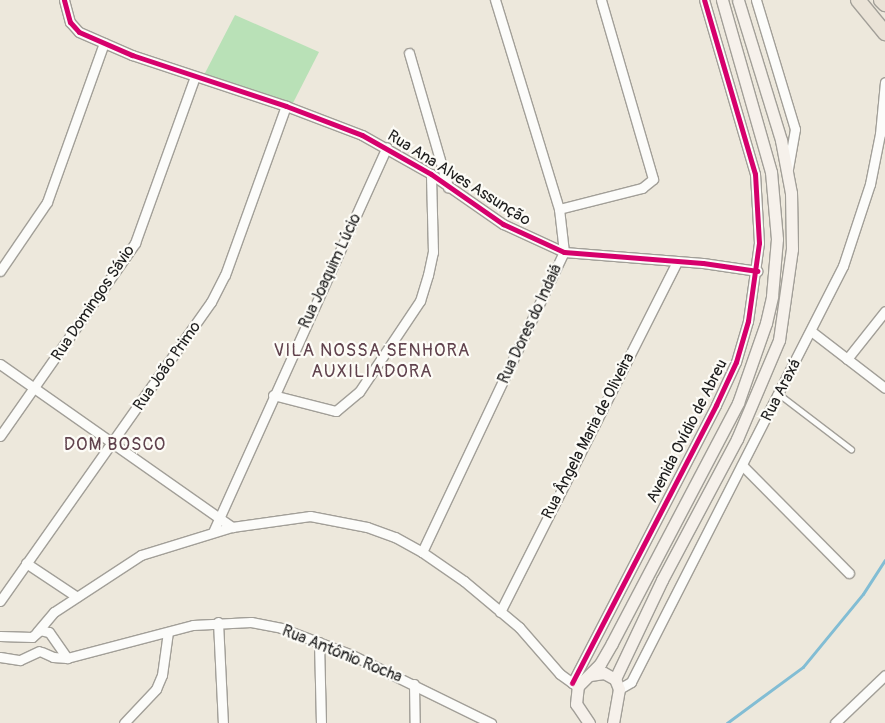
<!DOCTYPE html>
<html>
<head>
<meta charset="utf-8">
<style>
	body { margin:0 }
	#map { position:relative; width:885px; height:723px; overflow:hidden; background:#ede8dc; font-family:Pangolin,sans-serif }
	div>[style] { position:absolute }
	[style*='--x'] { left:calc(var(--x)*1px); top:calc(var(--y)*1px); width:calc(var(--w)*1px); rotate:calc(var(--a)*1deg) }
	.green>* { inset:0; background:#b9e1b7 }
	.stream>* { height:2.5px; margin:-1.25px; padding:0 1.25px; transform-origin:1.25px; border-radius:1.25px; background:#82bdd4 }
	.roads { filter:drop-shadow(1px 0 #a29f98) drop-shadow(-1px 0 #a29f98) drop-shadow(0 1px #a29f98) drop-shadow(0 -1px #a29f98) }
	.lane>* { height:4.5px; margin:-2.25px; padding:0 2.25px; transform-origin:2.25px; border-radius:2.25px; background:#fcfcfa }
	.street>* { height:9px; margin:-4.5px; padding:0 4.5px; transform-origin:4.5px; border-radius:4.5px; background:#fcfcfa }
	.secondary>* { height:11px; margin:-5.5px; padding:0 5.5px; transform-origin:5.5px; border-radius:5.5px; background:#f6f1eb }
	.primary>* { height:14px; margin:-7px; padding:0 7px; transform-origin:7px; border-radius:7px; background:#eae3d7 }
	.cycleway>* { height:5px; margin:-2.5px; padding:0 2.5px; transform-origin:2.5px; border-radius:2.5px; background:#d6006c }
	span { translate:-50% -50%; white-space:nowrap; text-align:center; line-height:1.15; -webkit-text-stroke:4.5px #fdfcf7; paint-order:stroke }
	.street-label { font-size:16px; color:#1c1c1c }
	.neighbourhood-label { font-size:18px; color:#60424d; letter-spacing:1px }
</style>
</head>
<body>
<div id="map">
	<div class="green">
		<div style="clip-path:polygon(235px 15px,319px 52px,293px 103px,204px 75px)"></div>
	</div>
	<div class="stream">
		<div style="--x:727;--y:723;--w:94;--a:-36.4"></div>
		<div style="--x:803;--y:667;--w:94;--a:-50.6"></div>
		<div style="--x:863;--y:594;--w:40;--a:-57.1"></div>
	</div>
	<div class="roads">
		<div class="lane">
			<div style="--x:779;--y:394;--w:91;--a:37.4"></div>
		</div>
		<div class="street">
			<div style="--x:64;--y:0;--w:23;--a:75"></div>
			<div style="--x:70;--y:22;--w:13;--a:48"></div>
			<div style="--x:79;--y:32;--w:58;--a:23.5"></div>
			<div style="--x:132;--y:55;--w:162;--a:18.3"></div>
			<div style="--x:286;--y:106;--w:81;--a:20.9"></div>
			<div style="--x:362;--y:135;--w:79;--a:29.5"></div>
			<div style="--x:431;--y:174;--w:88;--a:34.8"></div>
			<div style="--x:503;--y:224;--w:67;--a:24.7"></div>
			<div style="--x:564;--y:252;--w:139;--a:4.5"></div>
			<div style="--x:703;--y:263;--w:55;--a:8.4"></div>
			<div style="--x:756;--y:0;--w:135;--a:73.2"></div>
			<div style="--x:795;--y:129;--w:40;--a:100"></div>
			<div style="--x:409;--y:53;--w:140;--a:73.8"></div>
			<div style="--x:559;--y:209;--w:86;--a:-14.2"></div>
			<div style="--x:642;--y:188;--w:14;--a:-39"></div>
			<div style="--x:653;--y:179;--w:186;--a:-106.2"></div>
			<div style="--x:0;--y:271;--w:83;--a:-55.7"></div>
			<div style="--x:47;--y:202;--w:169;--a:-70.3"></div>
			<div style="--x:811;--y:331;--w:93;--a:37.6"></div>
			<div style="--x:847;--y:359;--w:61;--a:-51.6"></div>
			<div style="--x:0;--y:364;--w:284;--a:35.1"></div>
			<div style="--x:273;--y:395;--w:65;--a:14.3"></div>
			<div style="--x:336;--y:411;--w:30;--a:-40"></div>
			<div style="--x:359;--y:392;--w:110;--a:-56.2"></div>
			<div style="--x:420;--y:301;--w:27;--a:-73"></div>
			<div style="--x:428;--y:275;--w:24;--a:-78"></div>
			<div style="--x:433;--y:252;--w:78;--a:-91.5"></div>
			<div style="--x:0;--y:436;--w:236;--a:-55"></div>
			<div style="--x:135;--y:243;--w:177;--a:-70.2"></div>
			<div style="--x:742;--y:465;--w:152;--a:45.3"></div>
			<div style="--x:213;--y:532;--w:422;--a:-65.7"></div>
			<div style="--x:422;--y:552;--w:332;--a:-64.7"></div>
			<div style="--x:564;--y:252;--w:43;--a:-96.6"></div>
			<div style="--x:559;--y:209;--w:219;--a:-107"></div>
			<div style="--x:26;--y:563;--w:61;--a:33.7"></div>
			<div style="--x:0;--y:601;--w:366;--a:-54.8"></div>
			<div style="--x:211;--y:302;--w:30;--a:-63"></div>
			<div style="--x:225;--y:275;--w:180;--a:-70.2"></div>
			<div style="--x:500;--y:612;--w:393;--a:-63.2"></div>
			<div style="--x:218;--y:622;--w:101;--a:87.2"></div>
			<div style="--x:37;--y:632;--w:26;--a:-50"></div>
			<div style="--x:54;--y:612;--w:104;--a:-33.2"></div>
			<div style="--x:141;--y:555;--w:95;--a:-17.1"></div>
			<div style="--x:232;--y:527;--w:79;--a:-8"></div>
			<div style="--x:310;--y:516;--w:58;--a:10.9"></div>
			<div style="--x:367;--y:527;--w:30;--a:20"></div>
			<div style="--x:395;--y:537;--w:31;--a:29"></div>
			<div style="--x:422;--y:552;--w:51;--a:34.6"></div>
			<div style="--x:464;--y:581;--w:72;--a:39.9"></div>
			<div style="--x:519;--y:627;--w:62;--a:48.9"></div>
			<div style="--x:560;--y:674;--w:19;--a:36"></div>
			<div style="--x:0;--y:636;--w:32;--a:2"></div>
			<div style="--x:32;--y:637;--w:11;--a:-41"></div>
			<div style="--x:40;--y:630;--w:9;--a:13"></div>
			<div style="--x:49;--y:632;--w:32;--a:55"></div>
			<div style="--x:319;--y:642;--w:81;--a:88.6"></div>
			<div style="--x:42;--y:652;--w:12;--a:24"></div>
			<div style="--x:53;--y:657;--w:14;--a:4"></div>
			<div style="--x:67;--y:658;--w:130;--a:-14.7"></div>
			<div style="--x:193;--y:625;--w:58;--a:-3"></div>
			<div style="--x:251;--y:622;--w:31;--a:11"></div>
			<div style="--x:281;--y:628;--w:76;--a:20.8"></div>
			<div style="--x:352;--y:655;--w:155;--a:26.1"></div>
			<div style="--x:0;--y:657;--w:20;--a:9"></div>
			<div style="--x:20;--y:660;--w:21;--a:-25"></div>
			<div style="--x:572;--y:683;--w:313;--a:-62.6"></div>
			<div style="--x:716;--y:405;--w:47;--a:-65.1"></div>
			<div style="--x:736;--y:362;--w:43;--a:-73.7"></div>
			<div style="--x:748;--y:321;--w:79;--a:-82"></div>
			<div style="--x:759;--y:243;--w:69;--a:-93.3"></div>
			<div style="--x:755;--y:174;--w:181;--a:-106.3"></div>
			<div style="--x:414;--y:684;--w:39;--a:89"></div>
			<div style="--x:619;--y:689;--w:14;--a:-30"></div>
			<div style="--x:631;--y:682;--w:467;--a:-63"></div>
			<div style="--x:843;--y:266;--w:86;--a:-71.8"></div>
			<div style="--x:870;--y:184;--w:51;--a:-78.7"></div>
			<div style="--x:880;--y:134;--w:52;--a:-84.5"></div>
			<div style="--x:124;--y:723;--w:47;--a:-46.7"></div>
			<div style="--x:156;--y:689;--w:15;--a:-67"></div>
			<div style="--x:162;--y:675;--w:43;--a:-82.1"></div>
			<div style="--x:835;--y:723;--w:69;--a:-43.8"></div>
		</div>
		<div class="secondary">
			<div style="--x:590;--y:675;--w:14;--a:-8"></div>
			<div style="--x:604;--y:673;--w:13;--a:29"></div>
			<div style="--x:615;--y:679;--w:11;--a:68"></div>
			<div style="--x:619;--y:689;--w:35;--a:100"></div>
			<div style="--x:615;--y:679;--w:110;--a:-64.6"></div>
			<div style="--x:662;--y:580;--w:160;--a:-62"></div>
			<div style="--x:737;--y:439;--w:108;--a:-67"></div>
			<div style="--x:779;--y:340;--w:92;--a:-81.9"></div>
			<div style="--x:792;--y:249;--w:56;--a:-91"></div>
			<div style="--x:791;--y:193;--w:54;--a:-100.7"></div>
			<div style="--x:781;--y:140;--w:146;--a:-107.1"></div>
			<div style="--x:589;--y:723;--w:23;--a:-124"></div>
			<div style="--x:576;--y:704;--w:18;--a:-84"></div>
			<div style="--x:578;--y:686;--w:31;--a:-45"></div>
			<div style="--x:600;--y:664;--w:24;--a:-60"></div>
			<div style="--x:612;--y:643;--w:271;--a:-62.3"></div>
			<div style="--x:738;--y:403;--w:85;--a:-70.7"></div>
			<div style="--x:766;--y:323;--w:28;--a:-77"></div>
			<div style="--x:772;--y:296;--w:57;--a:-85"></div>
			<div style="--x:777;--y:239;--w:67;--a:-95.1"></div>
			<div style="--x:771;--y:172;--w:179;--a:-105.9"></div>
		</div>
		<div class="primary">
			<div style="--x:858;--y:0;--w:43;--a:50.7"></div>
			<div style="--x:881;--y:0;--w:6;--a:45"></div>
		</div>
	</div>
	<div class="cycleway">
		<div style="--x:64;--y:0;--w:23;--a:75"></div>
		<div style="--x:70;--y:22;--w:13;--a:48"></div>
		<div style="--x:79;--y:32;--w:58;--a:23.5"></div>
		<div style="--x:132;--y:55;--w:162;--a:18.3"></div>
		<div style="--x:286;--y:106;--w:81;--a:20.9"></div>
		<div style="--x:362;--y:135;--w:79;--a:29.5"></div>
		<div style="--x:431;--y:174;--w:88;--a:34.8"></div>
		<div style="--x:503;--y:224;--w:67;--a:24.7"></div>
		<div style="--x:564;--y:252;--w:139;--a:4.5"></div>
		<div style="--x:703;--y:263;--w:55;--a:8.4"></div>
		<div style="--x:572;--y:683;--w:313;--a:-62.6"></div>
		<div style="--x:716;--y:405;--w:47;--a:-65.1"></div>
		<div style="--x:736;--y:362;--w:43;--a:-73.7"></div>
		<div style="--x:748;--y:321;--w:79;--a:-82"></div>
		<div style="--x:759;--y:243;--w:69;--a:-93.3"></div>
		<div style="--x:755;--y:174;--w:181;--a:-106.3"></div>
	</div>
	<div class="street-label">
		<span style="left:459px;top:178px;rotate:32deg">Rua Ana Alves Assunção</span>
		<span style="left:330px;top:271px;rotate:-65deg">Rua Joaquim Lúcio</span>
		<span style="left:93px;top:303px;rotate:-56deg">Rua Domingos Sávio</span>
		<span style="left:530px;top:324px;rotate:-65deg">Rua Dores do Indaiá</span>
		<span style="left:167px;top:366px;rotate:-55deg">Rua João Primo</span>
		<span style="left:781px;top:390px;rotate:-63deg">Rua Araxá</span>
		<span style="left:687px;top:431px;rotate:-63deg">Avenida Ovídio de Abreu</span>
		<span style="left:588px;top:436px;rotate:-63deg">Rua Ângela Maria de Oliveira</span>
		<span style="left:342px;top:654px;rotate:22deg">Rua Antônio Rocha</span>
	</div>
	<div class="neighbourhood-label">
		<span style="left:372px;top:362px">VILA NOSSA SENHORA<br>AUXILIADORA</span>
		<span style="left:115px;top:445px">DOM BOSCO</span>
	</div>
</div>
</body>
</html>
